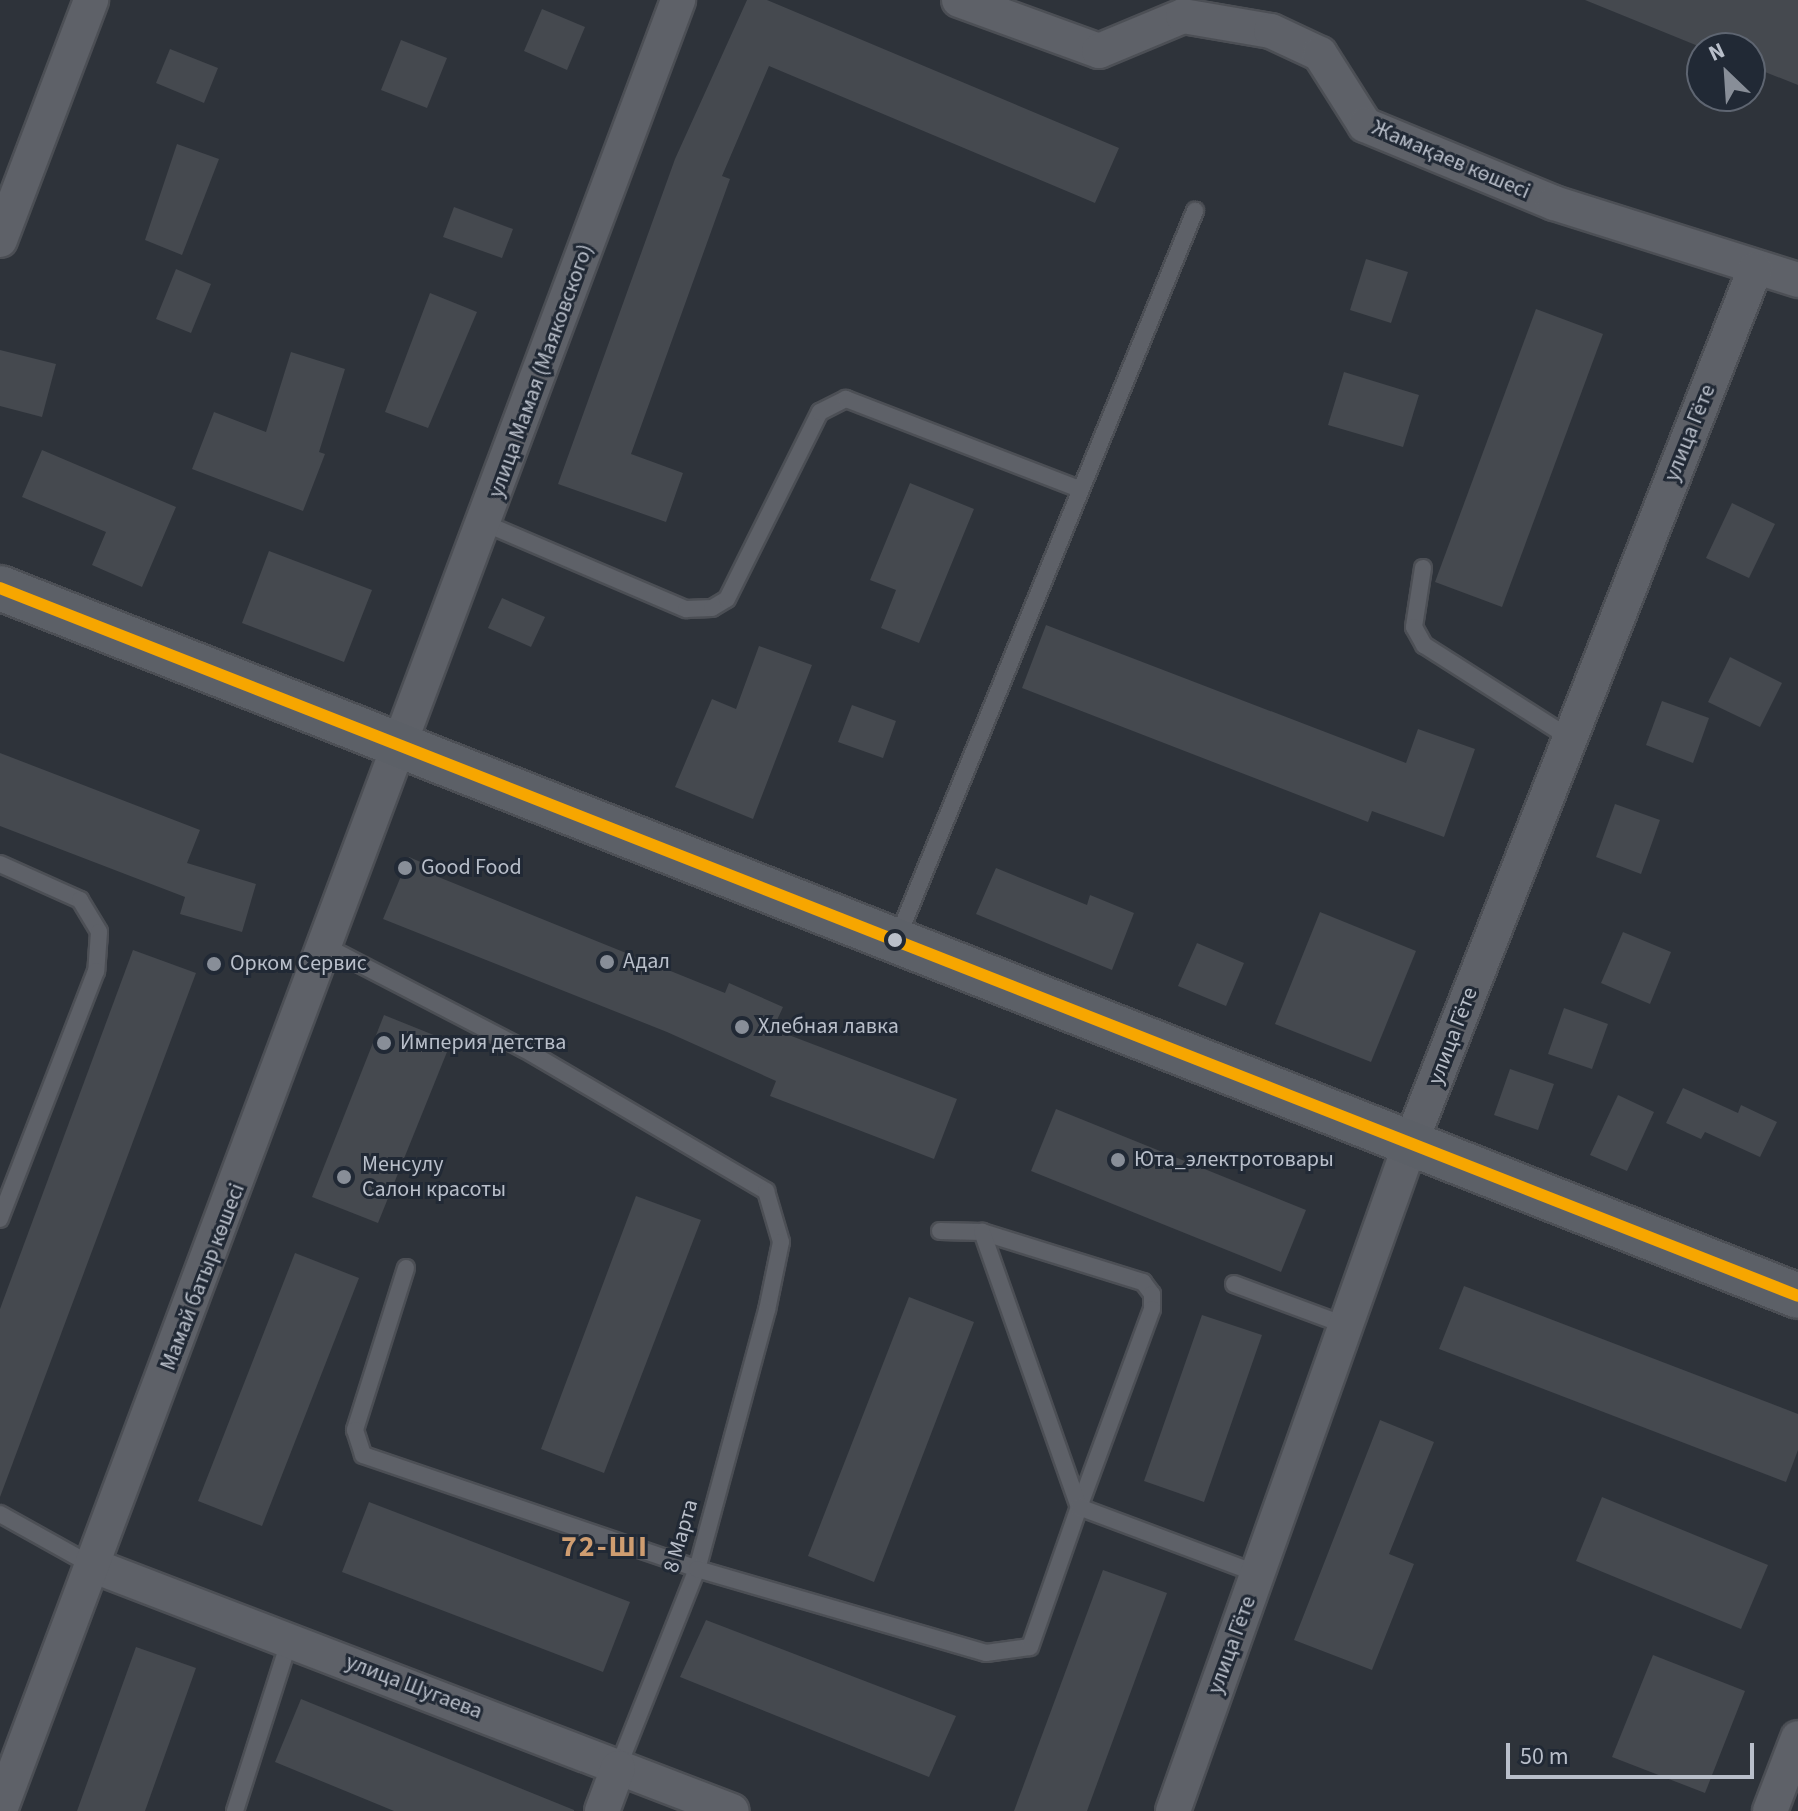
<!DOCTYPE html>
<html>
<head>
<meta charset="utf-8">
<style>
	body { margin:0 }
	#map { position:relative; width:1798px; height:1811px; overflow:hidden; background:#2e333a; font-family:"Source Sans 3",sans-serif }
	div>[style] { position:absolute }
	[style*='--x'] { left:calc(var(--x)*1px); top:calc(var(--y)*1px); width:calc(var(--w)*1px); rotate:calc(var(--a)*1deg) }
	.building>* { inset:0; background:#45494f }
	.roads { filter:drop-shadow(2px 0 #4c4f55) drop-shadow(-2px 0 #4c4f55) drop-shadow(0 2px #4c4f55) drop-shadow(0 -2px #4c4f55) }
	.service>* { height:16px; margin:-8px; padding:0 8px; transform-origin:8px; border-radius:8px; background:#5e6168 }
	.minor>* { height:34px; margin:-17px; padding:0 17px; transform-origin:17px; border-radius:17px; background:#5e6168 }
	.secondary>* { height:44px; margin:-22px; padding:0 22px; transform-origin:22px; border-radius:22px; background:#5c6067 }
	.bus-1>* { height:12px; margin:-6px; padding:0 6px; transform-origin:6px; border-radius:6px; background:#f7a600 }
	.dots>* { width:22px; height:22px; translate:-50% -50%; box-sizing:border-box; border:4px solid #212935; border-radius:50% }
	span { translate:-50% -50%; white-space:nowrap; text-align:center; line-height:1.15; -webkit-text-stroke:6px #212935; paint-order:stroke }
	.street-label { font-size:22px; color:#b9bfca }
	.poi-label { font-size:22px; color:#b9bfca }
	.left { translate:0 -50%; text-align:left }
	.district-label { font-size:30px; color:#cf9d70; font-weight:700; letter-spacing:2px }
	.north { position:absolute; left:1686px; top:32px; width:80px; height:80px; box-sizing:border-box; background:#212935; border:2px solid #5e6571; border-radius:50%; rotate:335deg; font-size:22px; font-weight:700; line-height:32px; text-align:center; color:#b9bfca }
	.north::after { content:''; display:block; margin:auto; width:28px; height:36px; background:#888e98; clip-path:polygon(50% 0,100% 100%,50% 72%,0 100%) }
	.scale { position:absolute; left:1506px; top:1743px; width:248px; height:36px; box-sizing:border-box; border:4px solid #b9bfca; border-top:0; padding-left:10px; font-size:24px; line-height:28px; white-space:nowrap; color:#b9bfca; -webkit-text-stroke:6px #212935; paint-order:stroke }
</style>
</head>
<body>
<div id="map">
	<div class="building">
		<div style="clip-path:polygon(747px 0,767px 0,1119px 148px,1095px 203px,769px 66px,722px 176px,730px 179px,631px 454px,683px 473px,666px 522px,558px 484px,675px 159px)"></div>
		<div style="clip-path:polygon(1585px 0,1798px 0,1798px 85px,1750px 66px,1750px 48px,1703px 48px)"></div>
		<div style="clip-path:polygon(542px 9px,585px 27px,567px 70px,524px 51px)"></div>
		<div style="clip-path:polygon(401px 40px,447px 58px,427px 108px,381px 90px)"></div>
		<div style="clip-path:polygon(170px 49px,218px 68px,204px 103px,156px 83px)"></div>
		<div style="clip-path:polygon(177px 144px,219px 159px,182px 255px,145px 240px)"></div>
		<div style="clip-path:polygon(454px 207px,513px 229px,502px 258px,443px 237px)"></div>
		<div style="clip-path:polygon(1366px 259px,1408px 272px,1391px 323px,1350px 310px)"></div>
		<div style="clip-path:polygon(176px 269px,211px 284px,191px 333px,156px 319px)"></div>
		<div style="clip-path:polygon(430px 293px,477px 312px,428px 428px,385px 412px)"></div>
		<div style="clip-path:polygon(1536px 309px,1603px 334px,1502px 607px,1435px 582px)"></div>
		<div style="clip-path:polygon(0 350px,56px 364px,42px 417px,0 406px)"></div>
		<div style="clip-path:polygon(291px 352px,345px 369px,319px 452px,325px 454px,303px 511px,192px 469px,214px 412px,266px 432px)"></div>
		<div style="clip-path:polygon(1344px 372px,1419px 395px,1403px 447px,1328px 425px)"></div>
		<div style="clip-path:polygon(42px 450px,176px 507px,142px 587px,92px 565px,106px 532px,22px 497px)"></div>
		<div style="clip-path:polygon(910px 483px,974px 509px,919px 643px,881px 628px,896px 590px,870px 580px)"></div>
		<div style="clip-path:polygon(1732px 503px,1775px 524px,1749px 578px,1706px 558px)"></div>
		<div style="clip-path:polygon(269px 551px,372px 590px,344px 662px,242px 623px)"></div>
		<div style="clip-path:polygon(502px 598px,545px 617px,531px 647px,488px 628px)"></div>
		<div style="clip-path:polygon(1046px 625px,1406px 763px,1418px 729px,1475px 749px,1444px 837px,1372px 811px,1368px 822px,1022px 688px)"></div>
		<div style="clip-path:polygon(759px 646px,812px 665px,753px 819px,675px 787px,712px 699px,736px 709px)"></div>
		<div style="clip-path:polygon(1730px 657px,1782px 683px,1760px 727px,1708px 702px)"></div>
		<div style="clip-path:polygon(1662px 701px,1709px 718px,1693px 763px,1646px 745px)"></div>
		<div style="clip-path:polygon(852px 705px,896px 721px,883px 758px,838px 742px)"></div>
		<div style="clip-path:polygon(0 753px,200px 830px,187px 863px,256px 884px,242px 932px,180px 914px,185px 897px,0 826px)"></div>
		<div style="clip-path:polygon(1615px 804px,1660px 820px,1641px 874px,1596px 857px)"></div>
		<div style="clip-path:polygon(409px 857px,439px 870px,436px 876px,725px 993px,729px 983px,783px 1007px,773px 1029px,957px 1099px,934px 1159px,770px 1096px,776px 1081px,667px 1032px,383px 919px)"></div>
		<div style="clip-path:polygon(996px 868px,1087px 905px,1090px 895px,1134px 913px,1112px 970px,976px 914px)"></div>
		<div style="clip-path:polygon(1320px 912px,1416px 951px,1371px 1062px,1275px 1024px)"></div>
		<div style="clip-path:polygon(1623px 932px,1671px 952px,1650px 1004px,1601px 983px)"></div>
		<div style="clip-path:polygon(1197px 943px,1244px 963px,1226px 1006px,1178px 986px)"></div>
		<div style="clip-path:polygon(133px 950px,196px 973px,0 1497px,0 1309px)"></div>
		<div style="clip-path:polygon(1564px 1008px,1608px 1024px,1592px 1069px,1548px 1054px)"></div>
		<div style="clip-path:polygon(384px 1015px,451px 1042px,378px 1223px,312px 1197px)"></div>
		<div style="clip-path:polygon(1510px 1069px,1554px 1084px,1538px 1130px,1494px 1115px)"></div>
		<div style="clip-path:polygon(1683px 1088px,1738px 1113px,1741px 1105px,1777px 1122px,1760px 1157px,1705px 1132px,1701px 1139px,1666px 1123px)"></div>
		<div style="clip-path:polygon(1618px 1095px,1654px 1112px,1627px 1171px,1590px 1155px)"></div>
		<div style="clip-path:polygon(1056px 1109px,1306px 1210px,1281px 1272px,1031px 1171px)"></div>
		<div style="clip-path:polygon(636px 1196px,701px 1220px,604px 1473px,541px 1449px)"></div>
		<div style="clip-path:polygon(295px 1253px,359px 1278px,262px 1526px,198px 1501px)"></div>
		<div style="clip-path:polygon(1464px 1286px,1798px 1414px,1798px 1450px,1786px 1482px,1439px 1349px)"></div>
		<div style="clip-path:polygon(909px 1297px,974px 1322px,874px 1582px,808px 1556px)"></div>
		<div style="clip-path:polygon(1202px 1315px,1262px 1335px,1204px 1502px,1144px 1481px)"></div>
		<div style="clip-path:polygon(1380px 1420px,1434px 1442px,1389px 1554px,1414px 1564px,1372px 1670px,1294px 1640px)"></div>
		<div style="clip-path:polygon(1602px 1497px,1768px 1565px,1741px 1629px,1576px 1561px)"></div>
		<div style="clip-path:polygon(369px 1502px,630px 1602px,603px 1672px,342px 1572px)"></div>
		<div style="clip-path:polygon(1103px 1570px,1167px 1593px,1087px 1811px,1014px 1811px)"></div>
		<div style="clip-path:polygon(706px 1620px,956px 1716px,929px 1777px,680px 1677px)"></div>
		<div style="clip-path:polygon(136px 1647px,196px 1668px,145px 1811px,77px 1811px)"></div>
		<div style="clip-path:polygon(1653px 1655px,1745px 1691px,1705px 1793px,1612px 1757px)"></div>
		<div style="clip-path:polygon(301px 1699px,574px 1810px,574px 1811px,394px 1811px,275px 1762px)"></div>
	</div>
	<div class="roads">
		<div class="service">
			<div style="--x:484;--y:523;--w:220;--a:23.1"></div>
			<div style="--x:686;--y:609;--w:26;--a:-2"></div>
			<div style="--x:712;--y:608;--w:17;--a:-31"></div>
			<div style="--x:727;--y:599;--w:209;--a:-63.6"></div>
			<div style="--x:820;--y:412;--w:29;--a:-27"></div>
			<div style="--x:846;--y:399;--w:250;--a:21.1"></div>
			<div style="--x:1423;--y:568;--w:60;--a:98.7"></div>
			<div style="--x:1414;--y:627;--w:21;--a:61"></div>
			<div style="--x:1424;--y:645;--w:173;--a:32.5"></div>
			<div style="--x:0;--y:864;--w:88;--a:24.2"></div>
			<div style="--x:80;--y:900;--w:37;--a:59"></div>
			<div style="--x:99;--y:932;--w:39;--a:94"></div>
			<div style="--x:96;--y:971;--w:266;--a:111.2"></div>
			<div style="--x:897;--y:939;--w:787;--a:-67.74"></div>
			<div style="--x:327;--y:947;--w:222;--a:27.4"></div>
			<div style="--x:524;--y:1049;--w:281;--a:30.4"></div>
			<div style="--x:766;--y:1191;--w:53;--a:73.6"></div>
			<div style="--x:781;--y:1242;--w:69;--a:101.6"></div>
			<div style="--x:767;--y:1310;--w:268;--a:105.1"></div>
			<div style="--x:697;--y:1569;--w:214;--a:111.7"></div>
			<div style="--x:940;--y:1231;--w:42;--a:1.4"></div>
			<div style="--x:982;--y:1232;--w:169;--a:17.3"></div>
			<div style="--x:1143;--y:1282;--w:15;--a:53"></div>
			<div style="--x:1152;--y:1294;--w:15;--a:90"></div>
			<div style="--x:1152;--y:1309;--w:211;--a:110.2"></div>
			<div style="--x:1079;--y:1507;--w:292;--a:-109.4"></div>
			<div style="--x:406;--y:1268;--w:170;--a:107.5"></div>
			<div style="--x:355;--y:1430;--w:26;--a:72"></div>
			<div style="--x:363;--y:1455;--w:353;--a:18.8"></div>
			<div style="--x:697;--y:1569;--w:301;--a:16.2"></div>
			<div style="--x:986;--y:1653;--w:44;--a:-7.8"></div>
			<div style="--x:1030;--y:1647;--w:148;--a:-70.7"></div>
			<div style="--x:1079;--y:1507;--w:191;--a:20.5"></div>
			<div style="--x:1234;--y:1284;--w:118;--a:20.3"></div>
			<div style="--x:0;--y:1514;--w:107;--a:29.2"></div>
			<div style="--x:235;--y:1811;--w:181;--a:-72.3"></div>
		</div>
		<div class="minor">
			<div style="--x:959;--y:0;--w:149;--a:20"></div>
			<div style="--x:1099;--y:51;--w:91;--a:-22.6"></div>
			<div style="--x:1183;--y:16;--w:89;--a:9.7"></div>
			<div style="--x:1271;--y:31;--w:54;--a:25.1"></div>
			<div style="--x:1320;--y:54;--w:84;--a:57.6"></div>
			<div style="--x:1365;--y:125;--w:204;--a:22.4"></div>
			<div style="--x:1554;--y:203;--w:256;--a:17.5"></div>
			<div style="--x:0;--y:240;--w:257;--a:-69.2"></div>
			<div style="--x:94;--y:1566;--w:683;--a:21.01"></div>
			<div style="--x:0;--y:1810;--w:1933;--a:-69.46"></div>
			<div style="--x:602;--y:1811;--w:46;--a:-69.6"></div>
			<div style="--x:1173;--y:1811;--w:713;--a:-70.42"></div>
			<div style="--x:1412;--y:1139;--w:935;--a:-68.48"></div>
			<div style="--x:1770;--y:1811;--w:78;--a:-69"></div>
		</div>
		<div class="secondary">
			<div style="--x:0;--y:588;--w:1932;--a:21.49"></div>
		</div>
	</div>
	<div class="bus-1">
		<div style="--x:0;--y:588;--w:1932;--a:21.49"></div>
	</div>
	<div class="dots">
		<div style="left:405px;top:868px;background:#888e98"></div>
		<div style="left:895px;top:940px;background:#b9bfca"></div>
		<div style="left:607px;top:962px;background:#888e98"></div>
		<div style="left:214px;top:964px;background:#888e98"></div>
		<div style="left:742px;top:1027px;background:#888e98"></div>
		<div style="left:384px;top:1043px;background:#888e98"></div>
		<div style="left:1118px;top:1160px;background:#888e98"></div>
		<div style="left:344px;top:1177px;background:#888e98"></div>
	</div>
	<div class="street-label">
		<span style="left:1451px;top:160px;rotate:23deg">Жамақаев көшесі</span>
		<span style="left:541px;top:371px;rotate:-70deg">улица Мамая (Маяковского)</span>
		<span style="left:1690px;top:433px;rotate:-68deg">улица Гёте</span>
		<span style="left:1453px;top:1036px;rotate:-69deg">улица Гёте</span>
		<span style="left:203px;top:1277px;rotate:-69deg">Мамай батыр көшесі</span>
		<span style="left:681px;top:1536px;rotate:-74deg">8 Марта</span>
		<span style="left:1232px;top:1645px;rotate:-70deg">улица Гёте</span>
		<span style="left:414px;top:1687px;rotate:21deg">улица Шугаева</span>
	</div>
	<div class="poi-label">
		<span class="left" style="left:421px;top:868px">Good Food</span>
		<span class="left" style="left:623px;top:962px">Адал</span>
		<span class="left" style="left:230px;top:964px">Орком Сервис</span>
		<span class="left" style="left:758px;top:1027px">Хлебная лавка</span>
		<span class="left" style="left:400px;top:1043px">Империя детства</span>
		<span class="left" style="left:1134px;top:1160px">Юта_электротовары</span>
		<span class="left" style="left:362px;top:1177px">Менсулу<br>Салон красоты</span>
	</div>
	<div class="district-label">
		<span style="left:605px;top:1547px">72-ШІ</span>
	</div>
	<div class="north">N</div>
	<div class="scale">50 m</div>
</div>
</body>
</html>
